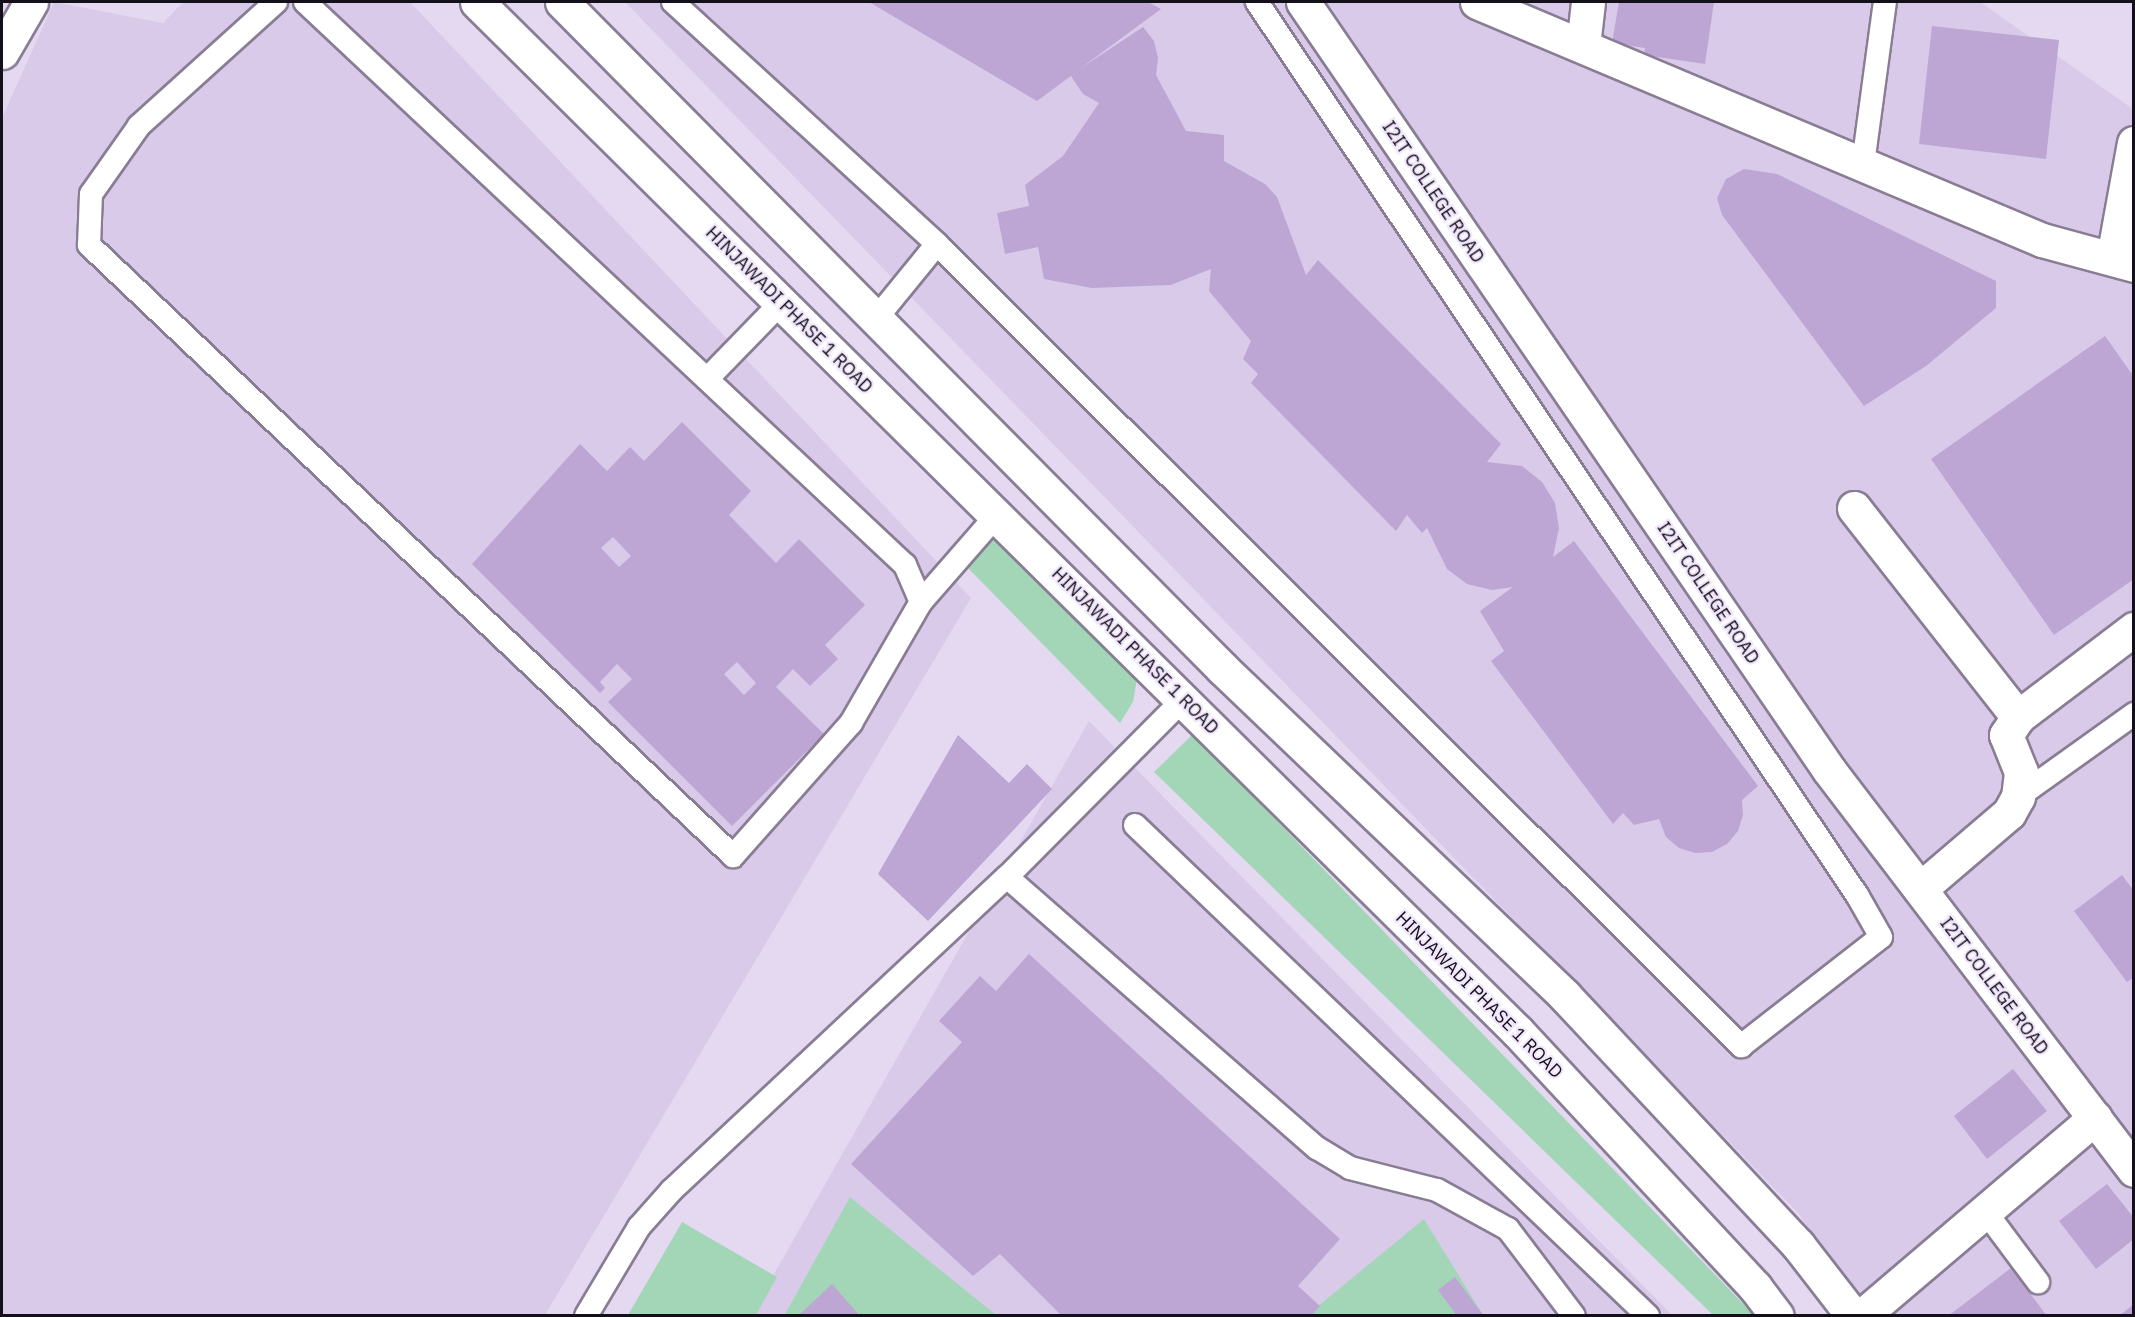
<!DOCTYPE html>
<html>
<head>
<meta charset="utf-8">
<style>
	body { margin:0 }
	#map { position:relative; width:2135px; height:1317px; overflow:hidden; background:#e5d9f2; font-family:"IBM Plex Sans",sans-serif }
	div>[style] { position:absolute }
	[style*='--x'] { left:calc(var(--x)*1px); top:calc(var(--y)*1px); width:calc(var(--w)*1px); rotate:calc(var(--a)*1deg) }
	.built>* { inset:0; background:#dacaea }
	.green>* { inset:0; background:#a2d6b7 }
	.building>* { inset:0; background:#bda6d4 }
	.roads { filter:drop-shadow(2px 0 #897d94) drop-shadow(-2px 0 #897d94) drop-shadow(0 2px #897d94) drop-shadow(0 -2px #897d94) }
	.lane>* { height:22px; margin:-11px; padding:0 11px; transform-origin:11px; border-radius:11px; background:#fff }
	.street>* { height:33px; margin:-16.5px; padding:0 16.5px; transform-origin:16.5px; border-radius:16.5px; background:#fff }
	.secondary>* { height:33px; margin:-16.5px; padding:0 16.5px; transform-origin:16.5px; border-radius:16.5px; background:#fff }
	.primary>* { height:33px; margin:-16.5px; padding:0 16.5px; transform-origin:16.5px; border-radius:16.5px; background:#fff }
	span { translate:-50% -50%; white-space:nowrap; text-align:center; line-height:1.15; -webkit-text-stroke:4.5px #f1e7fc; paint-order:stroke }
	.street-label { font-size:18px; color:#141019 }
	.frame { position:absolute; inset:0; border:3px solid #141019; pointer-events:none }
</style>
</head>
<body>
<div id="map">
	<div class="built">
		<div style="clip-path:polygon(54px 2px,163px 23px,183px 2px,410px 2px,971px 598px,545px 1315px,2px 1316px,2px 118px)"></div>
		<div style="clip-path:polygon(625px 2px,1980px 2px,2133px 109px,2133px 1315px,1870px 1315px,1798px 1213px)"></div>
		<div style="clip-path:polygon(1089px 721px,1672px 1315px,750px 1316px)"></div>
	</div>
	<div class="green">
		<div style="clip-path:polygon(997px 529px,1138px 673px,1133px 702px,1120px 723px,966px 566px)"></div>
		<div style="clip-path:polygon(1193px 734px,1754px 1315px,1713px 1315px,1154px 772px)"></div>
		<div style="clip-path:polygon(850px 1197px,996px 1315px,784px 1316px)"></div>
		<div style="clip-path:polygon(1424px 1219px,1483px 1315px,1306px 1316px)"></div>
		<div style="clip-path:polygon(682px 1222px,777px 1277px,756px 1315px,628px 1315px)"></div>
	</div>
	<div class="building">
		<div style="clip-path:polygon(869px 2px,1148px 2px,1161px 9px,1081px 68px,1143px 27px,1154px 41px,1158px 58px,1156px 75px,1186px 131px,1224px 135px,1224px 161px,1265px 184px,1277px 197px,1306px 275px,1318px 260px,1501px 444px,1487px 462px,1522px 466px,1542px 482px,1555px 503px,1559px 528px,1553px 557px,1574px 541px,1758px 786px,1742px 800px,1743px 815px,1738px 831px,1727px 844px,1712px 852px,1695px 853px,1679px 848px,1666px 837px,1659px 819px,1634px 825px,1623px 813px,1613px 824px,1491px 661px,1504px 651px,1480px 611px,1513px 587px,1492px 590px,1467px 584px,1447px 569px,1427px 528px,1422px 533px,1407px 515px,1396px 531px,1251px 383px,1258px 374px,1243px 359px,1251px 341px,1209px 291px,1211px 269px,1171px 285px,1092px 288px,1044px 279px,1038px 247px,1005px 254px,997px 213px,1029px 206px,1025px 185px,1063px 156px,1099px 103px,1083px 94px,1071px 76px,1037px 101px)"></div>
		<div style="clip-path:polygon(1619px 2px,1714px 2px,1705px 64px,1644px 55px,1645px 48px,1612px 43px)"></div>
		<div style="clip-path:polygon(1932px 26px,2059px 40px,2046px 159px,1919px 144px)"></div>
		<div style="clip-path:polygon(1744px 169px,1777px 174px,1996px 281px,1996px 308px,1926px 366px,1864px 406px,1722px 215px,1717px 198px,1726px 179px)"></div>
		<div style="clip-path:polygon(2105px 336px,2134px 377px,2134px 579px,2054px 635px,1931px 459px)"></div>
		<div style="clip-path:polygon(evenodd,682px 422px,751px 491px,729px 515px,776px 563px,799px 539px,865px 605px,825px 645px,838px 659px,810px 686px,793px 669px,776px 687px,824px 734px,732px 826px,608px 702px,632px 679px,617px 664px,600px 682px,605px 688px,600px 693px,472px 564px,580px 444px,607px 471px,630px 447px,644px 461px,682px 422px,613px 537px,631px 556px,619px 567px,601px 548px,613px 537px,682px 422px,737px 662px,756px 683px,744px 695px,724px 674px,737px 662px)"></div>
		<div style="clip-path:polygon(958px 735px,1009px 783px,1027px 764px,1052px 789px,928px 921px,878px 874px)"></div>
		<div style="clip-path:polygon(2122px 875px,2134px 891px,2134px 977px,2127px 982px,2074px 911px)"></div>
		<div style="clip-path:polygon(1029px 954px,1340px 1239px,1298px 1286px,1320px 1306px,1311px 1316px,1062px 1316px,1000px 1254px,973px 1276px,851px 1164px,962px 1042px,939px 1021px,980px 976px,996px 991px)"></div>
		<div style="clip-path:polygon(2013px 1069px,2047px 1111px,1987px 1159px,1954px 1116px)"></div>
		<div style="clip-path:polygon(2107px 1184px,2134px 1218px,2134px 1239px,2096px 1269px,2059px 1221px)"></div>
		<div style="clip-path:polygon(2011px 1268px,2047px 1316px,1948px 1316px)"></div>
		<div style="clip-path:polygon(1455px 1277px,1484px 1316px,1457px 1316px,1438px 1290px)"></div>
		<div style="clip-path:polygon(832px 1284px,860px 1316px,798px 1316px)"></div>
		<div style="clip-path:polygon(2134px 1304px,2134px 1316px,2119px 1316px)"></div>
	</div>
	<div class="roads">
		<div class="lane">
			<div style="--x:276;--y:2;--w:185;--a:137.9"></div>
			<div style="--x:139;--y:126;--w:83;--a:125.2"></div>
			<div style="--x:91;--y:194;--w:51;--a:92.2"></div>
			<div style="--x:89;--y:245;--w:888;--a:43.49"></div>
			<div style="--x:733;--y:856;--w:178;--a:-48.4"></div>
			<div style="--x:851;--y:723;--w:140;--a:-60"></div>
			<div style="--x:921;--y:602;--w:116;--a:-48.9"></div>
			<div style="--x:305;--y:2;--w:823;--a:43.18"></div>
			<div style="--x:905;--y:565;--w:40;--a:66.6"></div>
			<div style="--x:673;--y:2;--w:358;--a:42.5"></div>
			<div style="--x:937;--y:244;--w:1136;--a:44.93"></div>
			<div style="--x:1741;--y:1046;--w:177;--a:-37.9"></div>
			<div style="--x:1881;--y:937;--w:48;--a:-119.7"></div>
			<div style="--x:1857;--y:895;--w:1076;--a:-123.9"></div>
			<div style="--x:1863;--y:164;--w:163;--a:-82.3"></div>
			<div style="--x:875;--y:320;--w:98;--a:-50.8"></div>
			<div style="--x:707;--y:379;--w:107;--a:-45.8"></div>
			<div style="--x:2018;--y:797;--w:143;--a:-35.6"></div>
			<div style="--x:1135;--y:825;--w:710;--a:43.74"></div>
			<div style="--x:1007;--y:877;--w:412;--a:41.2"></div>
			<div style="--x:1317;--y:1148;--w:39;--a:31"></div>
			<div style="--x:1350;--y:1168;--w:90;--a:14.2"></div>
			<div style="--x:1437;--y:1190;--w:81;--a:28.8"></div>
			<div style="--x:1508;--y:1229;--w:109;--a:52.8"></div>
			<div style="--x:1985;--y:1211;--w:89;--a:53.3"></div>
			<div style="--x:586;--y:1316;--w:104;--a:-59.2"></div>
			<div style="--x:639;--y:1227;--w:50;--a:-48.3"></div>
			<div style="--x:672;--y:1190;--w:458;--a:-43.1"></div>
			<div style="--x:1007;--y:877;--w:251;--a:-45.2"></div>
		</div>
		<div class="street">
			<div style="--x:1303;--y:2;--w:931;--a:55.59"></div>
			<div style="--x:1829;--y:770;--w:503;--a:52.67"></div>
			<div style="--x:1583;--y:46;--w:44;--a:-83.5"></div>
			<div style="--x:2;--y:52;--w:58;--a:-59.9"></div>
			<div style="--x:2113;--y:258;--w:117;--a:-79.7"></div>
			<div style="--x:1854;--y:508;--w:266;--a:51.9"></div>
			<div style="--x:1920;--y:889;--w:117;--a:-40.5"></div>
			<div style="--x:2009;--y:813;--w:18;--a:-61"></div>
			<div style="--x:2018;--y:797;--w:25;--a:-83"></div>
			<div style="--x:2021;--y:772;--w:40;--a:-112"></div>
			<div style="--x:2006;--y:735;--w:22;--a:-56"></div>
			<div style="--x:2018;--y:717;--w:146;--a:-37.2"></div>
			<div style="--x:1862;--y:1316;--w:306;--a:-40.4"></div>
		</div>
		<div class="secondary">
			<div style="--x:1477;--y:2;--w:613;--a:22.84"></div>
			<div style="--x:2042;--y:240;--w:95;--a:15.2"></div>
		</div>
		<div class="primary">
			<div style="--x:477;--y:2;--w:1464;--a:44.7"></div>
			<div style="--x:1518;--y:1032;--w:348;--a:47.1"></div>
			<div style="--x:1755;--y:1287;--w:36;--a:53"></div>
			<div style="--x:562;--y:2;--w:939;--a:45.26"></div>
			<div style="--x:1223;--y:669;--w:473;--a:43.7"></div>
			<div style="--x:1565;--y:996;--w:341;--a:46.9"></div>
			<div style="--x:1798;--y:1245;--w:90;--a:52.2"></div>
		</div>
	</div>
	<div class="street-label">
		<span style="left:1433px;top:192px;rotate:56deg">I2IT COLLEGE ROAD</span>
		<span style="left:789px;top:310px;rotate:45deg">HINJAWADI PHASE 1 ROAD</span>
		<span style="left:1708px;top:593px;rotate:56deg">I2IT COLLEGE ROAD</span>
		<span style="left:1135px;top:651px;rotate:45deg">HINJAWADI PHASE 1 ROAD</span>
		<span style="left:1994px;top:986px;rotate:53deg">I2IT COLLEGE ROAD</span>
		<span style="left:1479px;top:995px;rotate:45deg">HINJAWADI PHASE 1 ROAD</span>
	</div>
	<div class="frame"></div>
</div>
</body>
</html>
